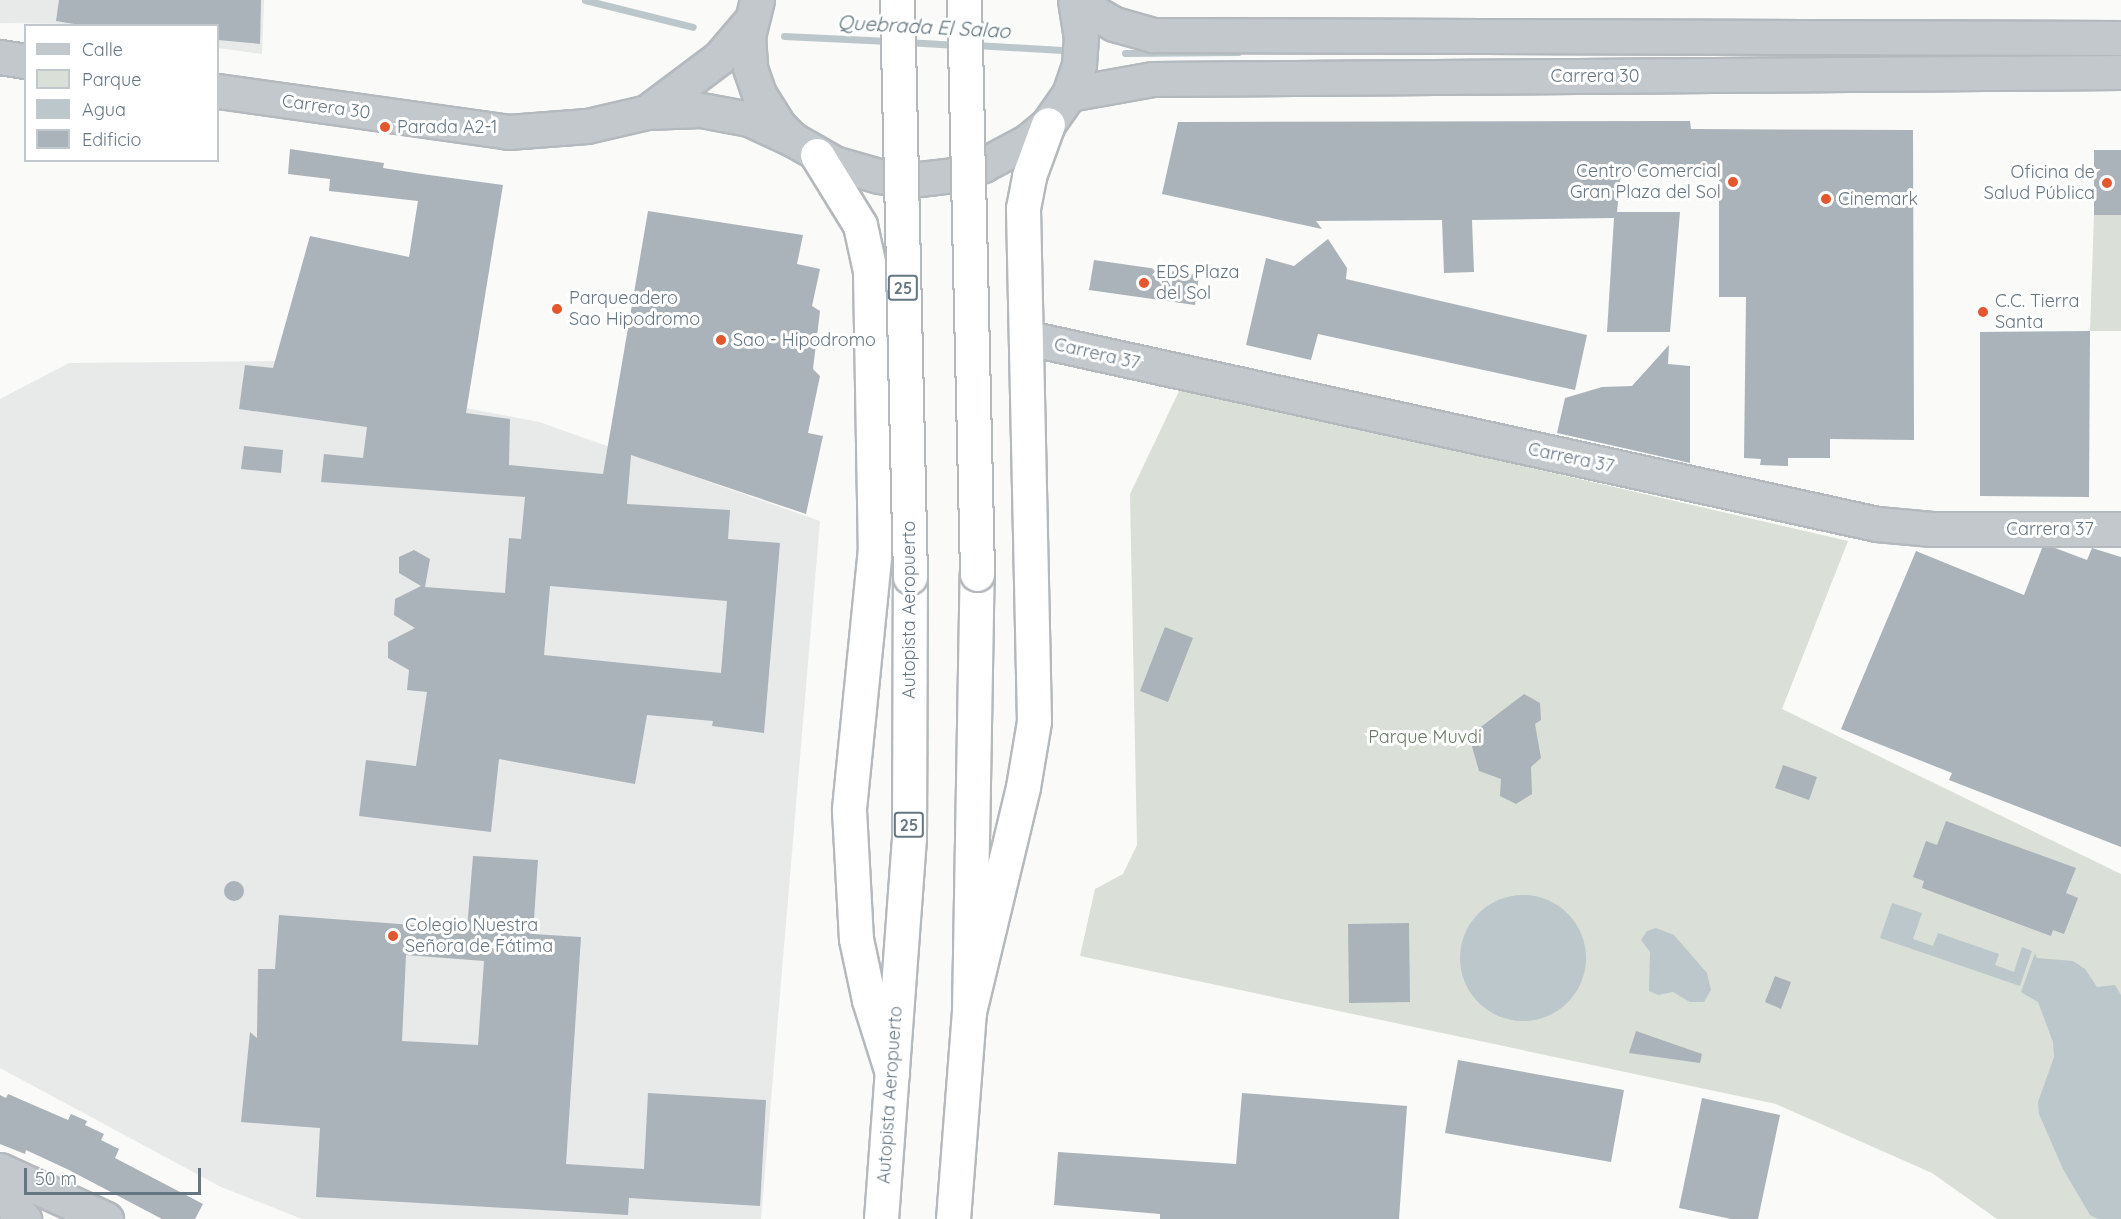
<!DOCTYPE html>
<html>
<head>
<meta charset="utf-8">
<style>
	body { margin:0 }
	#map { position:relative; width:2121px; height:1219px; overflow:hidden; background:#fafaf8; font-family:Quicksand,sans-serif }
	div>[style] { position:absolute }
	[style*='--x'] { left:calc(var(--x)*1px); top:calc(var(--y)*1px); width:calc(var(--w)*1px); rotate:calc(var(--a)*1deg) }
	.built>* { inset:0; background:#e8e9e9 }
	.green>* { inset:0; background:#dadfd7 }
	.water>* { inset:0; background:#bbc7cb }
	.round { border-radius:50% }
	.stream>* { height:7px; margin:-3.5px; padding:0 3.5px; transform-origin:3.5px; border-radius:3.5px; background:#bbc7cb }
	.building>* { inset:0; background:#aab3b9 }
	.roads { filter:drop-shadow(2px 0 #b4b9bd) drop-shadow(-2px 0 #b4b9bd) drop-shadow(0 2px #b4b9bd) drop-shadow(0 -2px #b4b9bd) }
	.minor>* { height:33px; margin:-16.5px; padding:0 16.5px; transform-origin:16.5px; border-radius:16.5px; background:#c3c8cc }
	.highway>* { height:33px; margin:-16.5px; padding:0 16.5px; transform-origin:16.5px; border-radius:16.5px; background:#fff }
	.bridges { filter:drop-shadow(2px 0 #b4b9bd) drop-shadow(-2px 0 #b4b9bd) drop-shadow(0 2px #b4b9bd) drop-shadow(0 -2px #b4b9bd) }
	.highway-bridge>* { height:33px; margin:-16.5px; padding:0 16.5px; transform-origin:16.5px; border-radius:16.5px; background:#fff }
	.dots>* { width:16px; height:16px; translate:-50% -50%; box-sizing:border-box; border:3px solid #fff; border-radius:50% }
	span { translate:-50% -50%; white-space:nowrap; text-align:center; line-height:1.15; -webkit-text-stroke:6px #fff; paint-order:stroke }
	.shield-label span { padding:2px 4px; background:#fff; border:2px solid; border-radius:4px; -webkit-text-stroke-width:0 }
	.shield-label { font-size:16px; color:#657683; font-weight:700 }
	.street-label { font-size:18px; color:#657683 }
	.poi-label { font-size:18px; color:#657683 }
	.left { translate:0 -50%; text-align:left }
	.right { translate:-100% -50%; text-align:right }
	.park-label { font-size:18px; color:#687a64 }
	.water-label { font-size:20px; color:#60757c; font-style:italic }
	.legend { position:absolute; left:24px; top:24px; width:195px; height:138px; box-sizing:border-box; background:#fff; border:2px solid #c1c8cd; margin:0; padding:8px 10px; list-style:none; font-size:18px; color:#657683 }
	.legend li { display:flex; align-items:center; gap:12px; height:30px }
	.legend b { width:30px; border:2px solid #c1c8cd }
	.scale { position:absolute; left:24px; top:1168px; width:177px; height:27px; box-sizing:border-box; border:3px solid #657683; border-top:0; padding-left:8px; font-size:18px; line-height:21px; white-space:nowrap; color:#657683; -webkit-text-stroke:4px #fff; paint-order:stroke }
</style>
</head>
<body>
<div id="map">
	<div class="built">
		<div style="clip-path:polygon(0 0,264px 0,262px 54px,218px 48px,218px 26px,0 23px)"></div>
		<div style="clip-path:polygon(275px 361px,337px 383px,539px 422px,820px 521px,761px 1219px,302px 1219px,221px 1187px,0 1068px,0 399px,69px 363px)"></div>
	</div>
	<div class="green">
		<div style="clip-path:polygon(2094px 215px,2121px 215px,2121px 331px,2090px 331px)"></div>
		<div style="clip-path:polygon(1181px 387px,1848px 541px,1782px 709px,2121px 874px,2121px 1219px,1997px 1219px,1932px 1173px,1776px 1104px,1080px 956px,1095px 889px,1123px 874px,1137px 845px,1130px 494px)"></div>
	</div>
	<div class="water">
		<div class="round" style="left:1460px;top:895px;width:126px;height:126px"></div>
		<div style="clip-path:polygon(1892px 903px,1922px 913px,1913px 939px,1933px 946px,1938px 933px,1999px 954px,1995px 965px,2014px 972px,2022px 947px,2032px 951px,2020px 986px,1880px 938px)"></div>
		<div style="clip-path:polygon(1656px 928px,1674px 935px,1707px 973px,1711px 990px,1704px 1002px,1690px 1002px,1673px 992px,1658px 995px,1649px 991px,1650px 952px,1641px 940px,1647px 931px)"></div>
		<div style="clip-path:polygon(2035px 953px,2037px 958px,2073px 961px,2085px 969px,2097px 987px,2115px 985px,2121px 995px,2121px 1219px,2098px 1219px,2090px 1215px,2063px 1169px,2039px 1114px,2038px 1102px,2054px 1057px,2053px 1042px,2038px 1002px,2021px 992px)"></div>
	</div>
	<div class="stream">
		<div style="--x:585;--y:0;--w:111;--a:14"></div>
		<div style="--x:784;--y:36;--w:105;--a:2.7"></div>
		<div style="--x:906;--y:42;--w:52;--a:3.3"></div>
		<div style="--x:975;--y:45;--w:87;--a:3.3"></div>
		<div style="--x:1125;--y:53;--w:113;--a:-0.5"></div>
	</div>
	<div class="building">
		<div style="clip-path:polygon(59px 0,261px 0,260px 44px,218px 40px,218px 26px,86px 26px,56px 21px)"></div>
		<div style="clip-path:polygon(1690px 121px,1691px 129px,1913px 130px,1914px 440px,1830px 439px,1830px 458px,1788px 458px,1788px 466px,1760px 465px,1761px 459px,1744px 458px,1746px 297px,1719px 297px,1719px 170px,1621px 172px,1617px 212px,1680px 212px,1670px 332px,1607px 332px,1614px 218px,1472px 220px,1474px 272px,1444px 273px,1442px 220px,1316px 221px,1322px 229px,1162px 194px,1178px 122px)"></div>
		<div style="clip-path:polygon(evenodd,290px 149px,384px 163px,383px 168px,422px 174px,503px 185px,466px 413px,510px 419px,509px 465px,603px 474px,648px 211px,803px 235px,797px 264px,820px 269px,812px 306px,820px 311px,813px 369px,820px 376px,808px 433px,823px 436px,806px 514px,631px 455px,627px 504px,730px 510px,728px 539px,780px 543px,764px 733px,712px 726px,713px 721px,647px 715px,635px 784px,499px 759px,491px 832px,359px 816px,366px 760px,416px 766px,427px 692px,407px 690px,409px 670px,388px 658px,388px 642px,415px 628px,394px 615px,395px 599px,421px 586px,399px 573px,399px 557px,414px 550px,430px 559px,425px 587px,505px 593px,509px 538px,521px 539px,525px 497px,321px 482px,324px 454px,363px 458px,367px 427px,239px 409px,245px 365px,273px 368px,310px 236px,409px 257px,418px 201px,329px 191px,330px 179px,288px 174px,290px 149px,550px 586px,727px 601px,721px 673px,544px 655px,550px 586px)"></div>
		<div style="clip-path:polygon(2094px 150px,2121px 150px,2121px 215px,2094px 215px)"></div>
		<div style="clip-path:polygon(1328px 239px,1347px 268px,1346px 279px,1587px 335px,1575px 390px,1318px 334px,1311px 360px,1246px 345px,1266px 258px,1294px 266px)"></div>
		<div style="clip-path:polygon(1094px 260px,1199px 275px,1195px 305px,1089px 290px)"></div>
		<div style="clip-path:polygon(2090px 331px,2089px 497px,1980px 496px,1980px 332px)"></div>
		<div style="clip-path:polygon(1669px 345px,1668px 364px,1690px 366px,1690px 463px,1557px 433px,1565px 398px,1602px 387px,1632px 386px)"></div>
		<div style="clip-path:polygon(244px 446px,283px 450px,281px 473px,241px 469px)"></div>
		<div style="clip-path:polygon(2042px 548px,2055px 548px,2087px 560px,2092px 548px,2121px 557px,2121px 847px,1949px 780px,1952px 773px,1841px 729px,1916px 551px,2024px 595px)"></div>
		<div style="clip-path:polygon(1165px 627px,1193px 638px,1168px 702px,1140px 691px)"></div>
		<div style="clip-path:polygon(1524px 694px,1540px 703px,1541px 720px,1535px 724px,1541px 758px,1531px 767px,1532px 794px,1516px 804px,1500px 796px,1501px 779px,1479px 771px,1469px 736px)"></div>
		<div style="clip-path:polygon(1783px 765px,1817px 777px,1809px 800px,1775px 788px)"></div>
		<div style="clip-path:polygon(1946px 821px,2076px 868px,2066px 893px,2078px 898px,2064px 934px,2053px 930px,2051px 936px,1922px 888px,1924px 881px,1913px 877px,1926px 841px,1937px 845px)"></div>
		<div style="clip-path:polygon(evenodd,473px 856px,538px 860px,533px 934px,581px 937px,566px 1164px,644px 1169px,648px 1093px,766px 1100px,760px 1206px,629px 1198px,628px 1215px,316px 1197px,320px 1128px,241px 1122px,250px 1032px,257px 1038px,258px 969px,275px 969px,279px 915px,467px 929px,473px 856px,406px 955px,484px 961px,478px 1045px,402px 1041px,406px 955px)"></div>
		<div class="round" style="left:224px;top:881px;width:20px;height:20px"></div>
		<div style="clip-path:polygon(1409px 923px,1410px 1002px,1349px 1003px,1348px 924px)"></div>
		<div style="clip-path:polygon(1775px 976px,1791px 982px,1781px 1009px,1765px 1002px)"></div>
		<div style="clip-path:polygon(1636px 1031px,1702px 1054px,1700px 1063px,1629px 1053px)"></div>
		<div style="clip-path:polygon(1458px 1060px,1624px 1090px,1611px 1162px,1445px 1133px)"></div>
		<div style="clip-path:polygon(1242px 1093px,1407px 1106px,1399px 1219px,1160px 1219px,1160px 1214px,1054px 1205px,1058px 1152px,1236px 1164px)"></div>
		<div style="clip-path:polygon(8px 1094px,68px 1120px,71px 1114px,87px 1121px,85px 1125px,104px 1134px,101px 1140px,119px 1149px,115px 1158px,203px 1204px,195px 1219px,162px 1219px,69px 1170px,26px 1150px,25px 1154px,0 1144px,0 1095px,6px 1098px)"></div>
		<div style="clip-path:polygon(1702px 1098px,1780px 1115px,1758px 1219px,1731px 1219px,1679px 1208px)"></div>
	</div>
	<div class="roads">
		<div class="minor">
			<div style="--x:757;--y:0;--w:37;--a:104"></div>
			<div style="--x:748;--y:36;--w:32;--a:86"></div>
			<div style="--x:750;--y:68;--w:28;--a:71"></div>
			<div style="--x:759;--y:94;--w:39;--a:58"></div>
			<div style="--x:780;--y:127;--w:17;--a:45"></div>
			<div style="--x:792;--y:139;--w:48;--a:29.7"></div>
			<div style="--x:834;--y:163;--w:47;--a:16.1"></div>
			<div style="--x:879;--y:176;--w:32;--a:7"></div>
			<div style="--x:911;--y:180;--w:42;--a:-6.8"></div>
			<div style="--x:953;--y:175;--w:32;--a:-18"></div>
			<div style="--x:983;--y:165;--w:51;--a:-28.1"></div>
			<div style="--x:1028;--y:141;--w:26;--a:-40"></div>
			<div style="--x:1048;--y:124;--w:37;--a:-55"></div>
			<div style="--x:1069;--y:94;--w:31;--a:-71"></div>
			<div style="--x:1079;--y:65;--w:27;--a:-86"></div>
			<div style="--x:1081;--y:38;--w:38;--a:-99"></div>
			<div style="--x:1076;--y:2;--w:44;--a:30.1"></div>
			<div style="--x:1114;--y:24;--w:41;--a:15.8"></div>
			<div style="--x:1153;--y:35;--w:968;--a:0.18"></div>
			<div style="--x:0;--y:57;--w:26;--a:9"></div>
			<div style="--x:218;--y:91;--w:293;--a:8"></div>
			<div style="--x:508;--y:132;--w:79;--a:-4.3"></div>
			<div style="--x:587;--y:126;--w:62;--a:-13.1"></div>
			<div style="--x:647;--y:112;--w:54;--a:-2.1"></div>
			<div style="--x:701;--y:110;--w:49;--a:10.6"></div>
			<div style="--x:749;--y:119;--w:47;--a:24.9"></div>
			<div style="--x:1069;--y:94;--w:85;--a:-10.1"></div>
			<div style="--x:1153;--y:79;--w:968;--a:-0.41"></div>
			<div style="--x:647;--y:112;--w:90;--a:-36.9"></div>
			<div style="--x:719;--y:58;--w:48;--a:-49.3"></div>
			<div style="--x:1028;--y:338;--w:869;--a:12.36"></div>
			<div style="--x:1877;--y:524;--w:55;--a:5.2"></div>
			<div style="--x:1932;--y:529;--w:189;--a:0"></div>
			<div style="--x:0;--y:1170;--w:117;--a:24.8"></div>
			<div style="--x:0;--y:1194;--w:35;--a:46"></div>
		</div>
		<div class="highway">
			<div style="--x:817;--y:155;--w:82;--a:58.4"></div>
			<div style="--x:860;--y:225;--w:47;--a:77.7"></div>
			<div style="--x:870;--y:271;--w:277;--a:89"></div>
			<div style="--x:875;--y:548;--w:263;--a:95.7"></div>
			<div style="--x:849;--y:810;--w:129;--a:86.9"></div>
			<div style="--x:856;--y:939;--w:62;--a:78"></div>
			<div style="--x:869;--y:1000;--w:77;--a:72.5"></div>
			<div style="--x:969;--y:1012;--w:231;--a:-76.5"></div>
			<div style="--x:1023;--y:787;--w:67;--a:-80.5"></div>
			<div style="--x:1034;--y:721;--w:513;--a:-91.23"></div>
			<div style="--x:1023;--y:208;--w:33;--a:-79"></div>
			<div style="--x:1029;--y:176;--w:55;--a:-69.9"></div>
			<div style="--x:881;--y:1219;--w:382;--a:-85.8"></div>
			<div style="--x:909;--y:838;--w:261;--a:-89.8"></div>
			<div style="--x:953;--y:1219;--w:208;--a:-85.6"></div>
			<div style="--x:969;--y:1012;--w:438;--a:-89"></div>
		</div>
	</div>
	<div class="bridges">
		<div class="highway-bridge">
			<div style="--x:897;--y:0;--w:577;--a:88.71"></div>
			<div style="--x:964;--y:0;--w:574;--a:88.7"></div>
		</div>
	</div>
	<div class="dots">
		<div style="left:385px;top:127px;background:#e4572e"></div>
		<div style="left:1733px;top:182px;background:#e4572e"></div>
		<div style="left:2107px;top:183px;background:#e4572e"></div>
		<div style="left:1826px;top:199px;background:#e4572e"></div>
		<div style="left:1144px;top:283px;background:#e4572e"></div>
		<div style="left:557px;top:309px;background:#e4572e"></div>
		<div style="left:1983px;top:312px;background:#e4572e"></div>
		<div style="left:721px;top:340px;background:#e4572e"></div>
		<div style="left:393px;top:936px;background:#e4572e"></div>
	</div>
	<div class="shield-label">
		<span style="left:903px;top:288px">25</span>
		<span style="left:909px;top:825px">25</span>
	</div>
	<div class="street-label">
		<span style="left:1595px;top:76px">Carrera 30</span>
		<span style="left:326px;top:107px;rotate:8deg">Carrera 30</span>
		<span style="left:1097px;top:354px;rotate:13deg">Carrera 37</span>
		<span style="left:1571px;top:458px;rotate:12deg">Carrera 37</span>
		<span style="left:2050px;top:529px">Carrera 37</span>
		<span style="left:909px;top:610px;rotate:-90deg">Autopista Aeropuerto</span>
		<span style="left:890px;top:1095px;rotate:-86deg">Autopista Aeropuerto</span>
	</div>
	<div class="poi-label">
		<span class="left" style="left:397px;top:127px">Parada A2-1</span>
		<span class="right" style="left:1721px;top:182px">Centro Comercial<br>Gran Plaza del Sol</span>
		<span class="right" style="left:2095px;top:183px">Oficina de<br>Salud Pública</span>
		<span class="left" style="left:1838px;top:199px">Cinemark</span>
		<span class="left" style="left:1156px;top:283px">EDS Plaza<br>del Sol</span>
		<span class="left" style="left:569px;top:309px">Parqueadero<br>Sao Hipodromo</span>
		<span class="left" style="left:1995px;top:312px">C.C. Tierra<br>Santa</span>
		<span class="left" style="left:733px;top:340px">Sao - Hipodromo</span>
		<span class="left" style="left:405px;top:936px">Colegio Nuestra<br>Señora de Fátima</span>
	</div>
	<div class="park-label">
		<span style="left:1425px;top:737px">Parque Muvdi</span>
	</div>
	<div class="water-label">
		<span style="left:924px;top:26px;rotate:3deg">Quebrada El Salao</span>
	</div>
	<ul class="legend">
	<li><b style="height:8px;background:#c3c8cc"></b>Calle</li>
	<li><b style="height:16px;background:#dadfd7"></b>Parque</li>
	<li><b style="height:16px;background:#bbc7cb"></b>Agua</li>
	<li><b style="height:16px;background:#aab3b9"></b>Edificio</li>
	</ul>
	<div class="scale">50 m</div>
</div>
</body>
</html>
